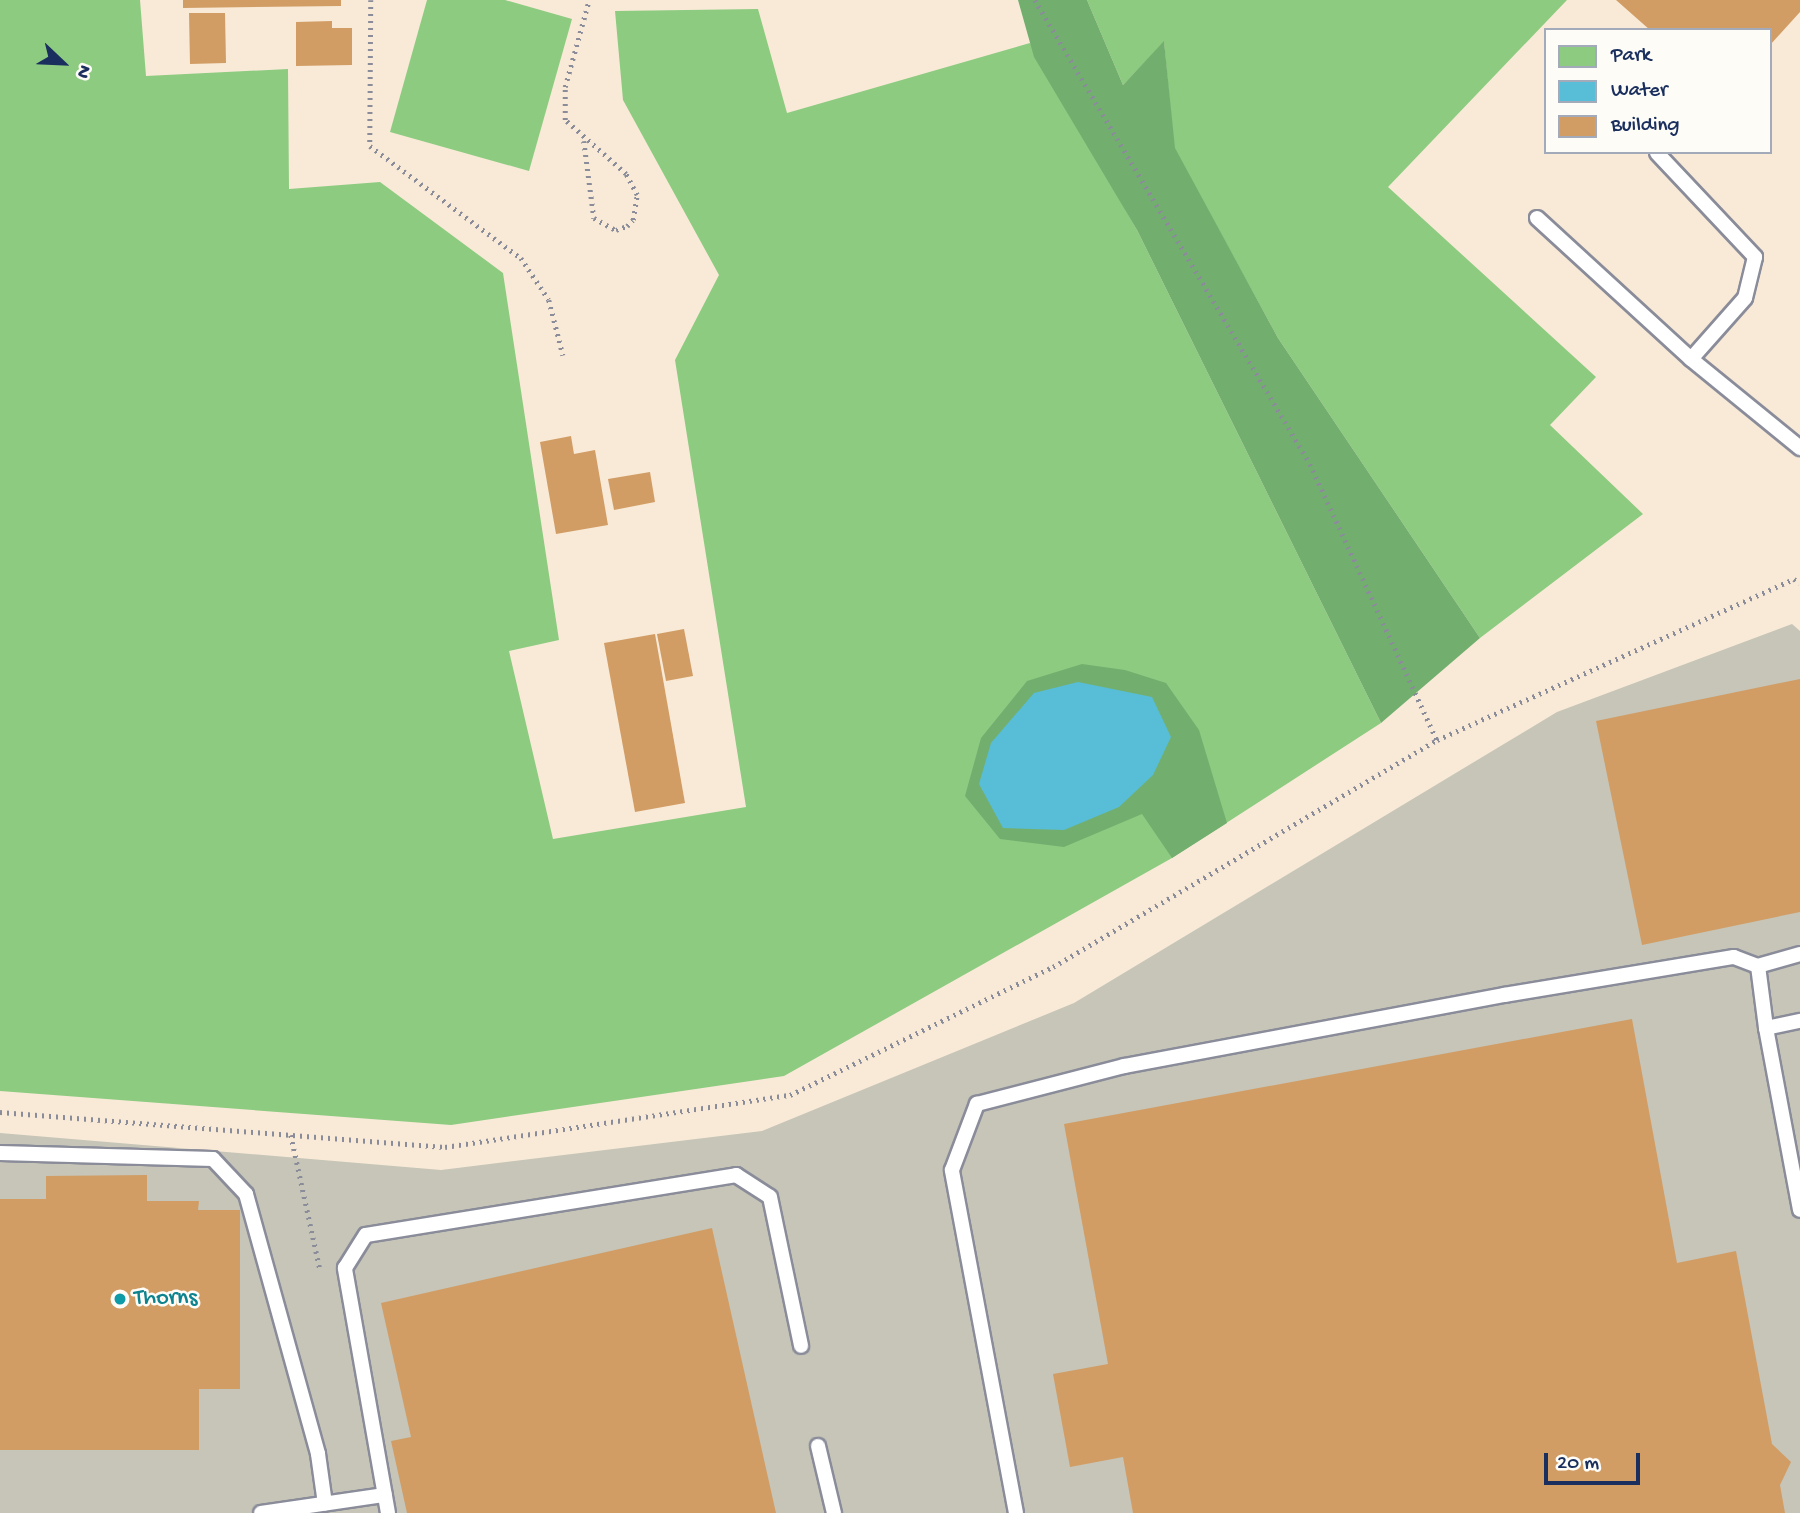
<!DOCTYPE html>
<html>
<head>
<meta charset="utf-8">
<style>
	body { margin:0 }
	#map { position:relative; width:1800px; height:1513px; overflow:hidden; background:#f8ead7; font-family:"Gochi Hand",sans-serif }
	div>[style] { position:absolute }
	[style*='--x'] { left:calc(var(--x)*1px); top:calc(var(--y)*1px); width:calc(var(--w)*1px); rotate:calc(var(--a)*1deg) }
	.industrial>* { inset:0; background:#c6c5b8 }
	.green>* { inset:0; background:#8dcb81 }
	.forest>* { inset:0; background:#72af6f }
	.water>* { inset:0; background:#58bdd6 }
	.building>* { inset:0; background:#d19d65 }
	.path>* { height:4.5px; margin-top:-2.25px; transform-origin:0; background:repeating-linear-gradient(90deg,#8a8c9a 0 2px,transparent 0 7px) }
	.roads { filter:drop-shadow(2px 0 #8a8c9a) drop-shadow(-2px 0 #8a8c9a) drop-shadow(0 2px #8a8c9a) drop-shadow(0 -2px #8a8c9a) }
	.lane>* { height:14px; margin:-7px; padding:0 7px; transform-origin:7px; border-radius:7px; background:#fff }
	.dots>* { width:19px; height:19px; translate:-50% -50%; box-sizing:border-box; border:4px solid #fdfcf7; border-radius:50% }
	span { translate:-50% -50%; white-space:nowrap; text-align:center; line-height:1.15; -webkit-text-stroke:5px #fdfcf7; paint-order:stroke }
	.culture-label { font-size:24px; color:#0d838f }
	.left { translate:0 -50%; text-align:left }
	.legend { position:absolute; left:1544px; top:28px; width:228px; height:126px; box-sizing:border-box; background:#fdfcf7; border:2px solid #a3aaba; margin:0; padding:9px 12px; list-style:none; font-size:21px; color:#1b2f5e }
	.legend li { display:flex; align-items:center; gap:14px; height:35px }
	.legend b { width:35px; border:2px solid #a3aaba }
	.north { position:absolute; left:28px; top:28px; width:70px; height:70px; -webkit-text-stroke:5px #fdfcf7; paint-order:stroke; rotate:113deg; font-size:19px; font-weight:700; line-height:28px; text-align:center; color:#1b2f5e }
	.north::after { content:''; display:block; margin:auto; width:24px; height:32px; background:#1b2f5e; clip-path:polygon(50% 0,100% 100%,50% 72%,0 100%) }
	.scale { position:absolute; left:1544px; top:1453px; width:96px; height:32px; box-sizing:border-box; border:4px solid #1b2f5e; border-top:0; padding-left:9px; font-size:21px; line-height:24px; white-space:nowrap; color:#1b2f5e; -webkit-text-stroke:5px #fdfcf7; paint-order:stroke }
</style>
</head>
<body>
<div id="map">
	<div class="industrial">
		<div style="clip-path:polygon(1792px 624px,1800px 631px,1800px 1513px,0 1513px,0 1133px,441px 1170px,762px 1131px,1074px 1003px,1557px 712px)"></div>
	</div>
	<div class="green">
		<div style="clip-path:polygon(0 0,140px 0,146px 76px,288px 69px,289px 189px,380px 182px,503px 273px,559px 640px,509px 651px,553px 839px,746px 807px,675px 360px,719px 275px,623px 100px,615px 11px,758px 9px,787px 113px,1030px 43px,1137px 230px,1381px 723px,1172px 858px,784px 1076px,451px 1125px,0 1091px)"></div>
		<div style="clip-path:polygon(427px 0,505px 0,572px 19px,529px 171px,390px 132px)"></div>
		<div style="clip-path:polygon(1087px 0,1567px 0,1388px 187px,1596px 377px,1550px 425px,1643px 514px,1480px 638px,1278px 338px,1174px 148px,1164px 42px,1123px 85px)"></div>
	</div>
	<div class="forest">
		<div style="clip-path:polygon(1018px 0,1087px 0,1123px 85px,1164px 41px,1175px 148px,1278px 338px,1480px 638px,1381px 723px,1137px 230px,1034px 57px)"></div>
		<div style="clip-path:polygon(1082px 664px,1125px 670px,1166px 683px,1199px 730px,1227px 823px,1172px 858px,1142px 814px,1064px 847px,1000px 839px,965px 796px,981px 738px,1027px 681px)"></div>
	</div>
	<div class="water">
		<div style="clip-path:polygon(1078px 682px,1152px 697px,1171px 737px,1153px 775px,1119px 807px,1064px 830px,1003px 828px,979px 784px,991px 743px,1034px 693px)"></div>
	</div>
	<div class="building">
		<div style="clip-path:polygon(183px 0,341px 0,341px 6px,183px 8px)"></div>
		<div style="clip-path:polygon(1616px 0,1800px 0,1800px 12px,1770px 45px,1770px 30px,1650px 30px)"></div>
		<div style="clip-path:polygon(189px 13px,225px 13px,226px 63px,190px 64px)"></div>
		<div style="clip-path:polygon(332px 21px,332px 28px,352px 28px,352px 65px,296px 66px,296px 22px)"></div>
		<div style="clip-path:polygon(571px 436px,574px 454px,595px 450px,608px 525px,556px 534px,540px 442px)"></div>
		<div style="clip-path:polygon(650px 472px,655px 502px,614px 510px,608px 479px)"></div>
		<div style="clip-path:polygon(684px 629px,693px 676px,666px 681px,657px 634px)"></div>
		<div style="clip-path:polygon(655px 634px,685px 803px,635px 812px,604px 643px)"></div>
		<div style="clip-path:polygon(1800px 679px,1800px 912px,1642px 945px,1596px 721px)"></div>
		<div style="clip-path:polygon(1632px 1019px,1677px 1263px,1736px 1251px,1772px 1444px,1791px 1462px,1780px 1485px,1785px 1513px,1133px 1513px,1123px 1457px,1070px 1467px,1053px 1374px,1108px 1364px,1064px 1124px)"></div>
		<div style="clip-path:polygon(147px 1175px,147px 1201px,199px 1201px,198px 1210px,240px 1210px,240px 1389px,199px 1389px,199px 1450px,0 1450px,0 1199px,46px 1199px,46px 1176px)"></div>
		<div style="clip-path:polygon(712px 1228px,776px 1513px,407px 1513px,391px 1441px,411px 1437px,381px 1303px)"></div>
	</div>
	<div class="path">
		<div style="--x:371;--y:0;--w:146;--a:90.4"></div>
		<div style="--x:370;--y:146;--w:188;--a:36.6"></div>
		<div style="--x:521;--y:258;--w:50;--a:56.3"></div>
		<div style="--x:549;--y:300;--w:57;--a:75.7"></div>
		<div style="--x:1035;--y:0;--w:539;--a:59.35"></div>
		<div style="--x:1310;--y:464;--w:304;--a:65.3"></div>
		<div style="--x:584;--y:141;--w:78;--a:82.6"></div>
		<div style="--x:594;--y:218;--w:25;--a:29"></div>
		<div style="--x:616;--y:230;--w:12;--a:-20"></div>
		<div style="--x:627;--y:226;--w:8;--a:-45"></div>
		<div style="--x:633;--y:220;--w:25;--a:-81"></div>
		<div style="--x:637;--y:195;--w:24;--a:-118"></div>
		<div style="--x:626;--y:174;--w:81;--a:-138.5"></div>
		<div style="--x:565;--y:120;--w:33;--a:-90"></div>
		<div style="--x:565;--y:87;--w:90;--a:-74.6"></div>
		<div style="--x:0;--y:1112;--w:446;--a:4.5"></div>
		<div style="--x:445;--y:1147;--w:349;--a:-8.6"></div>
		<div style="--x:790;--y:1095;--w:292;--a:-26"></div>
		<div style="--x:1053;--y:967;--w:446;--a:-30.6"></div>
		<div style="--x:1437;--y:740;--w:392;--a:-24.3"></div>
		<div style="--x:1794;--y:579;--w:7;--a:34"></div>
		<div style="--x:291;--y:1135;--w:137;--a:77.8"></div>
	</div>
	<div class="roads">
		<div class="lane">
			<div style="--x:1657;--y:153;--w:143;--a:46.7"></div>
			<div style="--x:1755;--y:257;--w:42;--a:103.7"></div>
			<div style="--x:1745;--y:298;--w:81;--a:131.5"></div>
			<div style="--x:1537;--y:218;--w:209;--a:42.5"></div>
			<div style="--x:1691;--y:359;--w:141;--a:39.2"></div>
			<div style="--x:1800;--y:954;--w:44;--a:164.1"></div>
			<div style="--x:1758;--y:966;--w:63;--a:82.6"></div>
			<div style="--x:1766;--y:1028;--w:35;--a:-12"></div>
			<div style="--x:1766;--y:1028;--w:185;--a:79.4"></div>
			<div style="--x:0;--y:1153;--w:213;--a:1.6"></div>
			<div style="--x:213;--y:1159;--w:48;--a:46.7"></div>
			<div style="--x:246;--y:1194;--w:270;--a:74.5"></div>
			<div style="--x:318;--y:1454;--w:50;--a:82"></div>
			<div style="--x:818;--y:1446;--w:69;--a:76.6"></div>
			<div style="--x:261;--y:1513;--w:125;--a:-8.3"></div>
			<div style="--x:388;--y:1513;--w:249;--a:-100"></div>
			<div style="--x:345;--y:1268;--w:39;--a:-58"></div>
			<div style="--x:366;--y:1235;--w:375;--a:-9.2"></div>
			<div style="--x:736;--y:1175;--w:40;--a:32.9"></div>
			<div style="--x:770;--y:1197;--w:152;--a:78.2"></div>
			<div style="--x:1016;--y:1513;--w:349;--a:-100.6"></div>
			<div style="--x:952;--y:1170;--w:71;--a:-69.3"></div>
			<div style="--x:977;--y:1104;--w:152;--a:-14.5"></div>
			<div style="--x:1124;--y:1066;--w:387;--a:-10.6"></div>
			<div style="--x:1504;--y:995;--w:233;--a:-9.4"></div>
			<div style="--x:1734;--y:957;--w:26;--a:21"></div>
		</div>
	</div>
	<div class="dots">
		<div style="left:120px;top:1299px;background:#0f9aa8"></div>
	</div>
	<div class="culture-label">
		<span class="left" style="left:134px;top:1299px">Thorns</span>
	</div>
	<ul class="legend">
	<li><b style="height:19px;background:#8dcb81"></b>Park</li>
	<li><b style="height:19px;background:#58bdd6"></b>Water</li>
	<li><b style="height:19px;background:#d19d65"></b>Building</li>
	</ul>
	<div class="north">N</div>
	<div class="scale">20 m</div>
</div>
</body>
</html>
